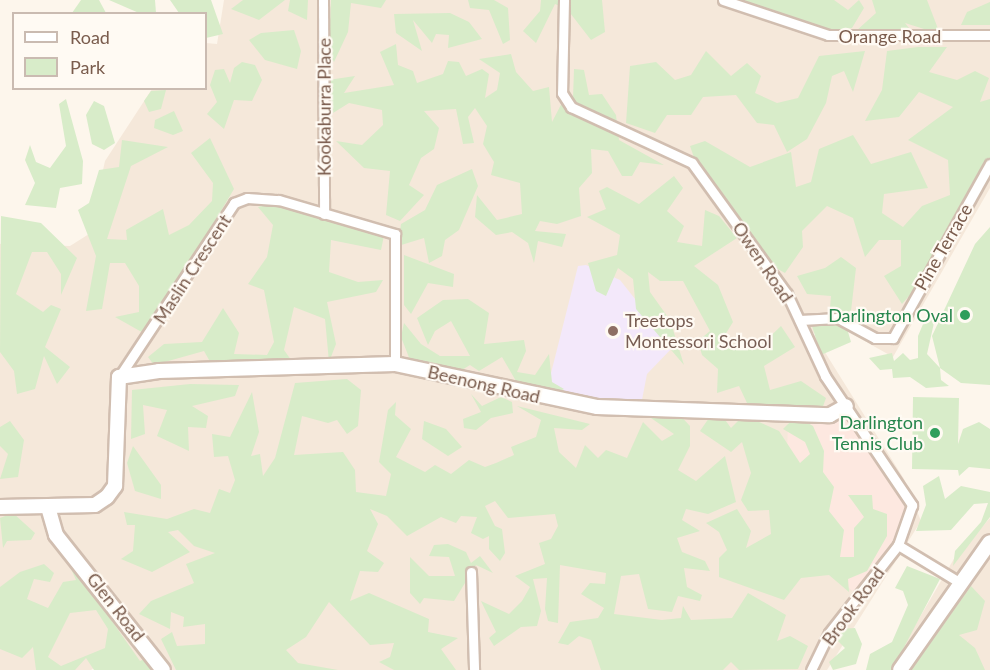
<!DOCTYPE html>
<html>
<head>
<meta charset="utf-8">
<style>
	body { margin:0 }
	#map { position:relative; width:990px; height:670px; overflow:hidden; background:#fdf6ec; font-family:Lato,sans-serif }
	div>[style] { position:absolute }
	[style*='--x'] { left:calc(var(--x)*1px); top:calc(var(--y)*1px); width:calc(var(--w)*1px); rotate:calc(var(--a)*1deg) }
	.residential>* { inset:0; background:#f5e8da }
	.commercial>* { inset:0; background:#fde8e0 }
	.education>* { inset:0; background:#f3e8fa }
	.green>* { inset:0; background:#d8ecc9 }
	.roads { filter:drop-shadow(2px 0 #d1beb0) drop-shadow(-2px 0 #d1beb0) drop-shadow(0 2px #d1beb0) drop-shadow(0 -2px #d1beb0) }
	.street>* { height:9px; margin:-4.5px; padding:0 4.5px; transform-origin:4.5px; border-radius:4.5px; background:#fff }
	.secondary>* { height:14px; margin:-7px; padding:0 7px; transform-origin:7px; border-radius:7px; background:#fff }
	.dots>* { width:16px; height:16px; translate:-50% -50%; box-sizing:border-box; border:3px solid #fffaf3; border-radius:50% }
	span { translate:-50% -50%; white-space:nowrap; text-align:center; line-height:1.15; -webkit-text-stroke:4.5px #fffaf3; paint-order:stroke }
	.street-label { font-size:18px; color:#7a5c4d }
	.leisure-label { font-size:18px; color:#27864d }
	.right { translate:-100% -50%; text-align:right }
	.education-label { font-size:18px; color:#785e54 }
	.left { translate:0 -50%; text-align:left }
	.legend { position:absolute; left:12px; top:12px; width:195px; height:78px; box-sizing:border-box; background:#fffaf3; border:2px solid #cabbb1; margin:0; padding:8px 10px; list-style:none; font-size:18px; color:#7a5c4d }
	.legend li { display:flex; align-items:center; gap:12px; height:30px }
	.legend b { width:30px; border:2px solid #cabbb1 }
</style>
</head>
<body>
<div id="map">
	<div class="residential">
		<div style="clip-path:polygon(224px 0,990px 0,990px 188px,893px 357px,845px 330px,813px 333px,904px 479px,921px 521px,827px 670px,141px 670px,124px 646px,91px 670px,0 670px,0 244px,70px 246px,89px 234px,105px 161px,152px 89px,206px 88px,206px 43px,217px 44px)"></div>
		<div style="clip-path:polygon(990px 518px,990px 670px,889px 670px,955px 557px)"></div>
	</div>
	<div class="commercial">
		<div style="clip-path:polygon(845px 408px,913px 507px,899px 540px,858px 595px,785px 539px,788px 417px)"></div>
	</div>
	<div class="education">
		<div style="clip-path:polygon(586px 265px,620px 280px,673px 347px,647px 374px,641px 405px,599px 405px,546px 393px,578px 266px)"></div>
	</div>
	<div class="green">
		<div style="clip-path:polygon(81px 0,99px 0,106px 13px,72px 13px)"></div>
		<div style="clip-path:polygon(109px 0,155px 0,156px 13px,139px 13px)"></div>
		<div style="clip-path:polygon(170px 0,211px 0,223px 34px,206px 38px,206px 14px,179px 13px)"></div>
		<div style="clip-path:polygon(243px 0,285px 0,259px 20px,231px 9px)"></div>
		<div style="clip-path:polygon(290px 0,308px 0,307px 20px,288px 11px)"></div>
		<div style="clip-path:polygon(331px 0,386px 0,381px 8px,351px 3px,348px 32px,334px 62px,329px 56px)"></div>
		<div style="clip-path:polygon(468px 0,494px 0,508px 8px,510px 40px,503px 44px,489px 10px,470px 8px)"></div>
		<div style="clip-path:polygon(541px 0,602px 0,605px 32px,591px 40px,567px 9px,555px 4px,536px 43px,523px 31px,540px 11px)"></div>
		<div style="clip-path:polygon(721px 0,834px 0,848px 10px,859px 0,864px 8px,852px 28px,827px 31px)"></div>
		<div style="clip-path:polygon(872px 0,927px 0,940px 34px,905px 23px,909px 28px,881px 36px,856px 31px,876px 13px)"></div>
		<div style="clip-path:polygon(990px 2px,990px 25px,961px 25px,967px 12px)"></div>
		<div style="clip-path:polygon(450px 13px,469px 22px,482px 39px,448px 48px,449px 35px,436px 34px,432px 43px,413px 20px,422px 51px,396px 33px,394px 14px)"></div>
		<div style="clip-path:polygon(294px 30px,301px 51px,297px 69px,265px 60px,249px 40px,261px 33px)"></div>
		<div style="clip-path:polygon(396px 44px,398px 65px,413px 71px,417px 83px,443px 74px,448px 61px,459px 62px,466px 76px,482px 69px,489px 74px,485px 98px,497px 90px,500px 73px,479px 59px,511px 54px,516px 72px,533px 91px,549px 87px,552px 122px,565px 97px,573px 98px,574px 69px,584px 70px,589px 95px,602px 94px,616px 115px,619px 140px,664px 165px,640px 162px,632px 176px,622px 176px,608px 151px,591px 149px,592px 173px,579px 188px,581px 216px,557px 224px,540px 221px,535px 231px,566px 234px,562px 247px,538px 241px,534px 263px,528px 243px,512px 232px,496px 235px,475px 217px,477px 195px,497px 220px,522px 214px,520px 183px,491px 175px,494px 162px,483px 144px,487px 126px,475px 108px,468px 117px,474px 143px,463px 144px,456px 109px,424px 111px,439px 128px,434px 149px,421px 158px,409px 185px,424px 195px,400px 221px,386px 215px,390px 171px,364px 168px,336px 141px,362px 145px,383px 125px,382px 110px,349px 103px,333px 113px,328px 80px,355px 76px,344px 93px,394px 85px,380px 52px)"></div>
		<div style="clip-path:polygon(918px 47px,947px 47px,929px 72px,957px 80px,975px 71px,989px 78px,980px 102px,990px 99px,990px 169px,931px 271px,902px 304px,884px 276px,901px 266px,901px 240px,879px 240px,865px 257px,853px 218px,827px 206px,802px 231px,803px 247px,785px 273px,767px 263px,721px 191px,699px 172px,690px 146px,705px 141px,750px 167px,791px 152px,796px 187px,811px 182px,819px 149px,853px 135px,871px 164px,911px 152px,928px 188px,884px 194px,882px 213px,903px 227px,922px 206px,950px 195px,948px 160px,908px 140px,953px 107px,919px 92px,899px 117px,865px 121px,882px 90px,887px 51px)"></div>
		<div style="clip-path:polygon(706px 51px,731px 76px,747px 63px,761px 76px,755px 93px,777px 103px,798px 98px,819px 56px,865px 51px,853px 92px,844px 71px,832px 76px,826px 103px,807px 139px,787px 152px,774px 125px,757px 123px,736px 95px,703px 97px,691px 115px,667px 115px,655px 133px,626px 123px,630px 66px,656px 62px,675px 80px,691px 75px)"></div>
		<div style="clip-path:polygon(242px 62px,255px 65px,262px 80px,252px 101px,234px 100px,224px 129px,207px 114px,217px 102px,210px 85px,215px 70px,224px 69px,230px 83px,234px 68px)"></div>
		<div style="clip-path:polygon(166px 90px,161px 109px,149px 112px,144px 101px,151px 91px)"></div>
		<div style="clip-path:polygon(66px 99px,83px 161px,82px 184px,60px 188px,56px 208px,25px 205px,35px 183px,25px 160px,30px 145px,36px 162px,50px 168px,66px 146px,59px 104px)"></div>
		<div style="clip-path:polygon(94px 101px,104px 106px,115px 143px,104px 150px,92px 144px,86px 115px)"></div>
		<div style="clip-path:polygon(174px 111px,183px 131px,173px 135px,154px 128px,155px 120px)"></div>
		<div style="clip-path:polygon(210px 138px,234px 189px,147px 335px,115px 317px,139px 312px,139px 286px,125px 263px,110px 263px,102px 309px,86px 311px,96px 256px,78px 210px,89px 203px,99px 170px,119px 167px,122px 140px,168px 147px,131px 166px,107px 239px,127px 240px,126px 230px,163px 209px,169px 235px,189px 225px,212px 201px,213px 183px,191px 153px)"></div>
		<div style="clip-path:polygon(472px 169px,478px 186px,459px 230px,445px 240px,442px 256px,429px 263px,424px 238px,398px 246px,401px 224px,425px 210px,437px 185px)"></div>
		<div style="clip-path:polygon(674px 176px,683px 188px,667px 211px,684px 226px,677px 242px,702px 246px,705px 210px,719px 216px,737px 238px,694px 266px,718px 285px,733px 322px,720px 343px,756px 350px,781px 326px,795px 347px,764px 366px,770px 390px,801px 381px,826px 398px,821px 412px,747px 403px,739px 386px,717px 393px,718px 369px,702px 355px,698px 341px,710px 331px,683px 281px,660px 281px,648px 272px,650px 292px,670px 320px,684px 365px,636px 309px,633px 279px,618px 268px,606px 296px,596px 291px,588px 263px,617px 255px,620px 235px,587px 217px,606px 209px,599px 191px,607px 187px,639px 204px)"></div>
		<div style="clip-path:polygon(287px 200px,312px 213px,386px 226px,381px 250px,331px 240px,329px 272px,358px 282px,383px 280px,376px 292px,327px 302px,336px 344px,329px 362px,325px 319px,294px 307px,284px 350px,294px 364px,226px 362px,213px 367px,204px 351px,154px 365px,148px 357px,164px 344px,202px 342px,223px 308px,239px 333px,234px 354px,267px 355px,274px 342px,264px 290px,248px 284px,267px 257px,273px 225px,258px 207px)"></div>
		<div style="clip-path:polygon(1px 216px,41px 223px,77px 258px,61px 295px,61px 274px,47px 252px,32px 252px,16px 294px,43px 312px,51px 305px,61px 309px,45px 347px,70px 367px,57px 384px,44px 356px,35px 389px,17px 394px,14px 371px,0 352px)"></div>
		<div style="clip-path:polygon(990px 227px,990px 385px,961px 383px,940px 368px,941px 380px,949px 386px,926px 388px,910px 377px,893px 378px,892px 369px,880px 370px,869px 358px,892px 353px,894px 361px,903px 353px,910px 360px,918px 358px,918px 336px,929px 310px,936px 314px,927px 354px,940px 368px,932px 336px,975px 244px)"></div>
		<div style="clip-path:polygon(404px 255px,454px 274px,453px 287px,428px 283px,411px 314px,404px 305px)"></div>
		<div style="clip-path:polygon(841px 257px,856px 268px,851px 311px,868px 321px,846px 325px,851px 342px,821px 355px,812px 326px,829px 320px,831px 296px,807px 294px,797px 276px,825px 268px)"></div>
		<div style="clip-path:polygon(468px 299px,489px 313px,484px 344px,524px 340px,526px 351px,517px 372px,535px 375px,549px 354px,552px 382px,564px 389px,547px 398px,524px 395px,502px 357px,479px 371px,470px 365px,452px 376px,424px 370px,419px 361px,410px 360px,401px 337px,404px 323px,421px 344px,440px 356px,470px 356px,451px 321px,435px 331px,428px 345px,417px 318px,443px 300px)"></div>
		<div style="clip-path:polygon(347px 379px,361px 390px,358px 426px,347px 434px,337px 420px,328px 423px,302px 416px,294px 455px,343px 452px,355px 470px,356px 492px,386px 496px,391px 474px,379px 462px,388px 410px,396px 402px,395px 415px,411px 429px,396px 457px,425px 472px,435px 465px,451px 474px,469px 460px,485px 467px,496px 463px,514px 455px,511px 447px,536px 437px,541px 420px,517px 406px,590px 424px,582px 430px,554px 428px,559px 452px,576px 468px,585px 445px,598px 458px,606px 450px,627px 458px,643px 422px,662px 441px,674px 434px,651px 418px,675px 410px,690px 426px,690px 446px,678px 470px,696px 481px,725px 456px,736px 502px,708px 514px,686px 509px,682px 520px,700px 531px,677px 538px,682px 552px,705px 561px,710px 571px,684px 568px,687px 587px,702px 595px,700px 601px,678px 596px,672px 612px,648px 609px,639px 574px,621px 576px,614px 614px,662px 620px,681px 618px,683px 606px,691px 620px,732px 618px,748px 593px,786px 615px,777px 641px,790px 636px,808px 646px,798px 669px,739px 670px,731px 662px,723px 670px,601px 670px,591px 640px,579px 636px,568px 645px,558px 643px,570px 622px,598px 618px,604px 608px,581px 594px,590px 583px,605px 584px,606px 573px,560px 565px,558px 623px,548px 621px,545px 609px,547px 578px,533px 579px,541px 611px,537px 626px,521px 627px,494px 646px,489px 638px,496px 632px,481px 601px,509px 614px,522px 601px,530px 587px,515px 576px,545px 564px,539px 543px,551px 539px,558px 526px,555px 514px,508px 518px,495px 501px,485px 506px,495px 526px,502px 529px,505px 553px,500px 561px,489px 549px,489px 536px,483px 539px,471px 533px,477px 517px,461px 516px,456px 523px,441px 517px,407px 536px,387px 516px,370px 509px,378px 524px,367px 551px,384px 563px,378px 572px,360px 571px,350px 601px,369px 593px,429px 619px,428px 632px,458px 638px,441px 649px,456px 670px,394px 670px,379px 662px,390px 657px,394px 643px,370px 645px,329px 602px,306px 637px,286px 650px,298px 663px,338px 670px,176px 670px,161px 639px,172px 632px,177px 646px,205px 644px,205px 624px,183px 627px,184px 617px,171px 612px,170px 629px,139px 614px,151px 601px,194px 583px,186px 564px,215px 553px,194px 546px,178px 530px,168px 532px,190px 552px,152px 572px,121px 559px,133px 551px,135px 525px,127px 525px,124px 512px,167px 519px,194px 509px,210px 513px,219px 489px,230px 493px,235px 480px,228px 456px,214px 457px,212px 434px,230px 437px,252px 392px,259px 432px,251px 456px,260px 454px,263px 476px,275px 458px,295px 383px)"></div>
		<div style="clip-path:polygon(190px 384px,239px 385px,235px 396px,192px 406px,208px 416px,206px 428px,188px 427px,189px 451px,157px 436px,167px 410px,143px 405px,145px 434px,131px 439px,132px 390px)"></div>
		<div style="clip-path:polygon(471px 394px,482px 406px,501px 397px,512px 402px,513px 413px,491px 418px,476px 430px,464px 428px,463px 419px,481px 412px)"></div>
		<div style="clip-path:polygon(913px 397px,959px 398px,958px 444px,963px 429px,979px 422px,990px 429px,990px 469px,969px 467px,959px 476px,958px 470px,912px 469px)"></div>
		<div style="clip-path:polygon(744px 415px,779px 431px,800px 463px,810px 454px,805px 442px,783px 429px,796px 416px,813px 426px,824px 451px,823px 472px,834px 487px,829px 511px,844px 530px,840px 557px,854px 557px,854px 528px,864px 517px,848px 495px,872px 495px,873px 509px,887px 514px,887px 536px,867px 571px,848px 579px,849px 592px,829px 575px,801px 578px,784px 600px,719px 577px,719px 558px,727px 550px,719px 532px,706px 523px,737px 509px,751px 531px,746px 548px,771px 534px,769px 510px,748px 511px,741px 500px,751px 473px,742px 442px,731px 452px,700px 431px,709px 418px,723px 417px,731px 428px)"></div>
		<div style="clip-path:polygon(10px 421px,24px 440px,18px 477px,0 479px,8px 454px,0 446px,0 427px)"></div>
		<div style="clip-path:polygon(424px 421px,446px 429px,462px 447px,448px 456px,422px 439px)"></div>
		<div style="clip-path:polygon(133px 446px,161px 485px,161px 499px,135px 491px,127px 463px)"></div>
		<div style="clip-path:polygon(939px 476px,945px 499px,961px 486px,990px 492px,990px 517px,953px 566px,955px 551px,981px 522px,988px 503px,974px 504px,951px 530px,916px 531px,926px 505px,923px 486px)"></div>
		<div style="clip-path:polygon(13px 513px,35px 533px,31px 540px,7px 541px,3px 548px,0 518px)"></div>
		<div style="clip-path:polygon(448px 544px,466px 552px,471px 563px,480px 556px,493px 573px,476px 565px,454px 601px,424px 598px,420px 604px,410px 593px,410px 557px,429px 576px,455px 576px,449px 557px,429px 556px,434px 545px)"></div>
		<div style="clip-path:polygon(evenodd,64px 553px,140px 661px,146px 658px,157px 670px,94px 670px,86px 658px,75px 670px,36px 670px,33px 647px,22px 658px,0 649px,0 587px,20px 572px,44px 564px,54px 573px,50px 582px,34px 579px,27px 599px,48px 608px,63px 582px,76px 580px,64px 553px,96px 610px,108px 629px,105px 648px,61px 666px,48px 657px,70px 613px,96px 610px)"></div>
		<div style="clip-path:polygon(907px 566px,940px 579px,892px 670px,866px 670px,870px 654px,892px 642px,908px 605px,903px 591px,895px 588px)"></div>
		<div style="clip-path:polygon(971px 586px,985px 601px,977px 630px,959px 635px,975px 648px,985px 670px,911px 670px)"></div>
		<div style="clip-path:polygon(855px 628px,862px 644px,856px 664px,833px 670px,829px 662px,845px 648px,836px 639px,840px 629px)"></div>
	</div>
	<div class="roads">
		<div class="street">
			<div style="--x:323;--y:0;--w:214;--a:89.7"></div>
			<div style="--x:564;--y:0;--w:93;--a:91.2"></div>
			<div style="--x:562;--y:93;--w:17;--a:57"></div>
			<div style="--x:571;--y:107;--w:133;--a:24.8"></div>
			<div style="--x:692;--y:163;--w:162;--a:54.1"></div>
			<div style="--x:787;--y:294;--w:90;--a:65.1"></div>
			<div style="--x:825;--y:376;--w:156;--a:56"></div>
			<div style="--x:912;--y:505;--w:42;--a:109.3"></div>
			<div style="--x:898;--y:545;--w:112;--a:128.1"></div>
			<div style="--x:829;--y:633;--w:41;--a:115.9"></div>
			<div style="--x:723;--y:0;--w:111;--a:18.4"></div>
			<div style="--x:828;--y:35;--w:162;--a:0"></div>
			<div style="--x:800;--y:320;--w:38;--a:-3"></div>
			<div style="--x:838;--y:318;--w:42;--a:28.4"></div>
			<div style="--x:875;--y:338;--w:18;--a:0"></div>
			<div style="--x:893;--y:338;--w:199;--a:-60.9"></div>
			<div style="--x:119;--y:377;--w:209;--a:-56.5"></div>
			<div style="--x:234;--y:203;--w:14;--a:-21"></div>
			<div style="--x:247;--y:198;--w:32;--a:4"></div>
			<div style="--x:279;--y:200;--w:121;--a:16.3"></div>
			<div style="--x:395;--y:234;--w:130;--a:90"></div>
			<div style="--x:898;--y:545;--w:71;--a:31.2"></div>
			<div style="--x:471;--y:572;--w:98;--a:88.2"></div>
		</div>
		<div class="secondary">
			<div style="--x:0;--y:507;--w:95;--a:-1.2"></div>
			<div style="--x:95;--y:505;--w:14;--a:-34"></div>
			<div style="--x:107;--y:497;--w:14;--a:-54"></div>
			<div style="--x:115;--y:486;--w:109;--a:-87.9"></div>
			<div style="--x:119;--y:377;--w:40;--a:-8.5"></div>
			<div style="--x:159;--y:371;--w:236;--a:-1.7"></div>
			<div style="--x:395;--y:364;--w:207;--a:12"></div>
			<div style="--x:597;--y:407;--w:233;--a:2"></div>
			<div style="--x:830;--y:415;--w:18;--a:-29"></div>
			<div style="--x:48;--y:507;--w:29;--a:74"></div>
			<div style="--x:56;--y:535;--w:172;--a:51.6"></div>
			<div style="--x:900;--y:670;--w:156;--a:-54.9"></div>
		</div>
	</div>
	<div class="dots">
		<div style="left:965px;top:315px;background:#2e9e5b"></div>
		<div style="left:613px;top:331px;background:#8d6e63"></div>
		<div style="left:935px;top:433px;background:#2e9e5b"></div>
	</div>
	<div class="street-label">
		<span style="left:890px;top:36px">Orange Road</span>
		<span style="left:324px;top:107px;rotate:-90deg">Kookaburra Place</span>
		<span style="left:943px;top:247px;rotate:-60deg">Pine Terrace</span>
		<span style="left:763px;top:262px;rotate:56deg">Owen Road</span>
		<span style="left:192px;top:269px;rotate:-57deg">Maslin Crescent</span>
		<span style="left:484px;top:384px;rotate:13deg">Beenong Road</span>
		<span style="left:853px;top:606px;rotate:-54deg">Brook Road</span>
		<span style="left:116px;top:607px;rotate:52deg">Glen Road</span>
	</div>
	<div class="leisure-label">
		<span class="right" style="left:953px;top:315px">Darlington Oval</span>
		<span class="right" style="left:923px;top:433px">Darlington<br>Tennis Club</span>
	</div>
	<div class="education-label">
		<span class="left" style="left:625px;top:331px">Treetops<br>Montessori School</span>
	</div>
	<ul class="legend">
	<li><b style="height:8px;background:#fff"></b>Road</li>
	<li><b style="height:16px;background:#d8ecc9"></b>Park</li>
	</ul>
</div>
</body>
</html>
